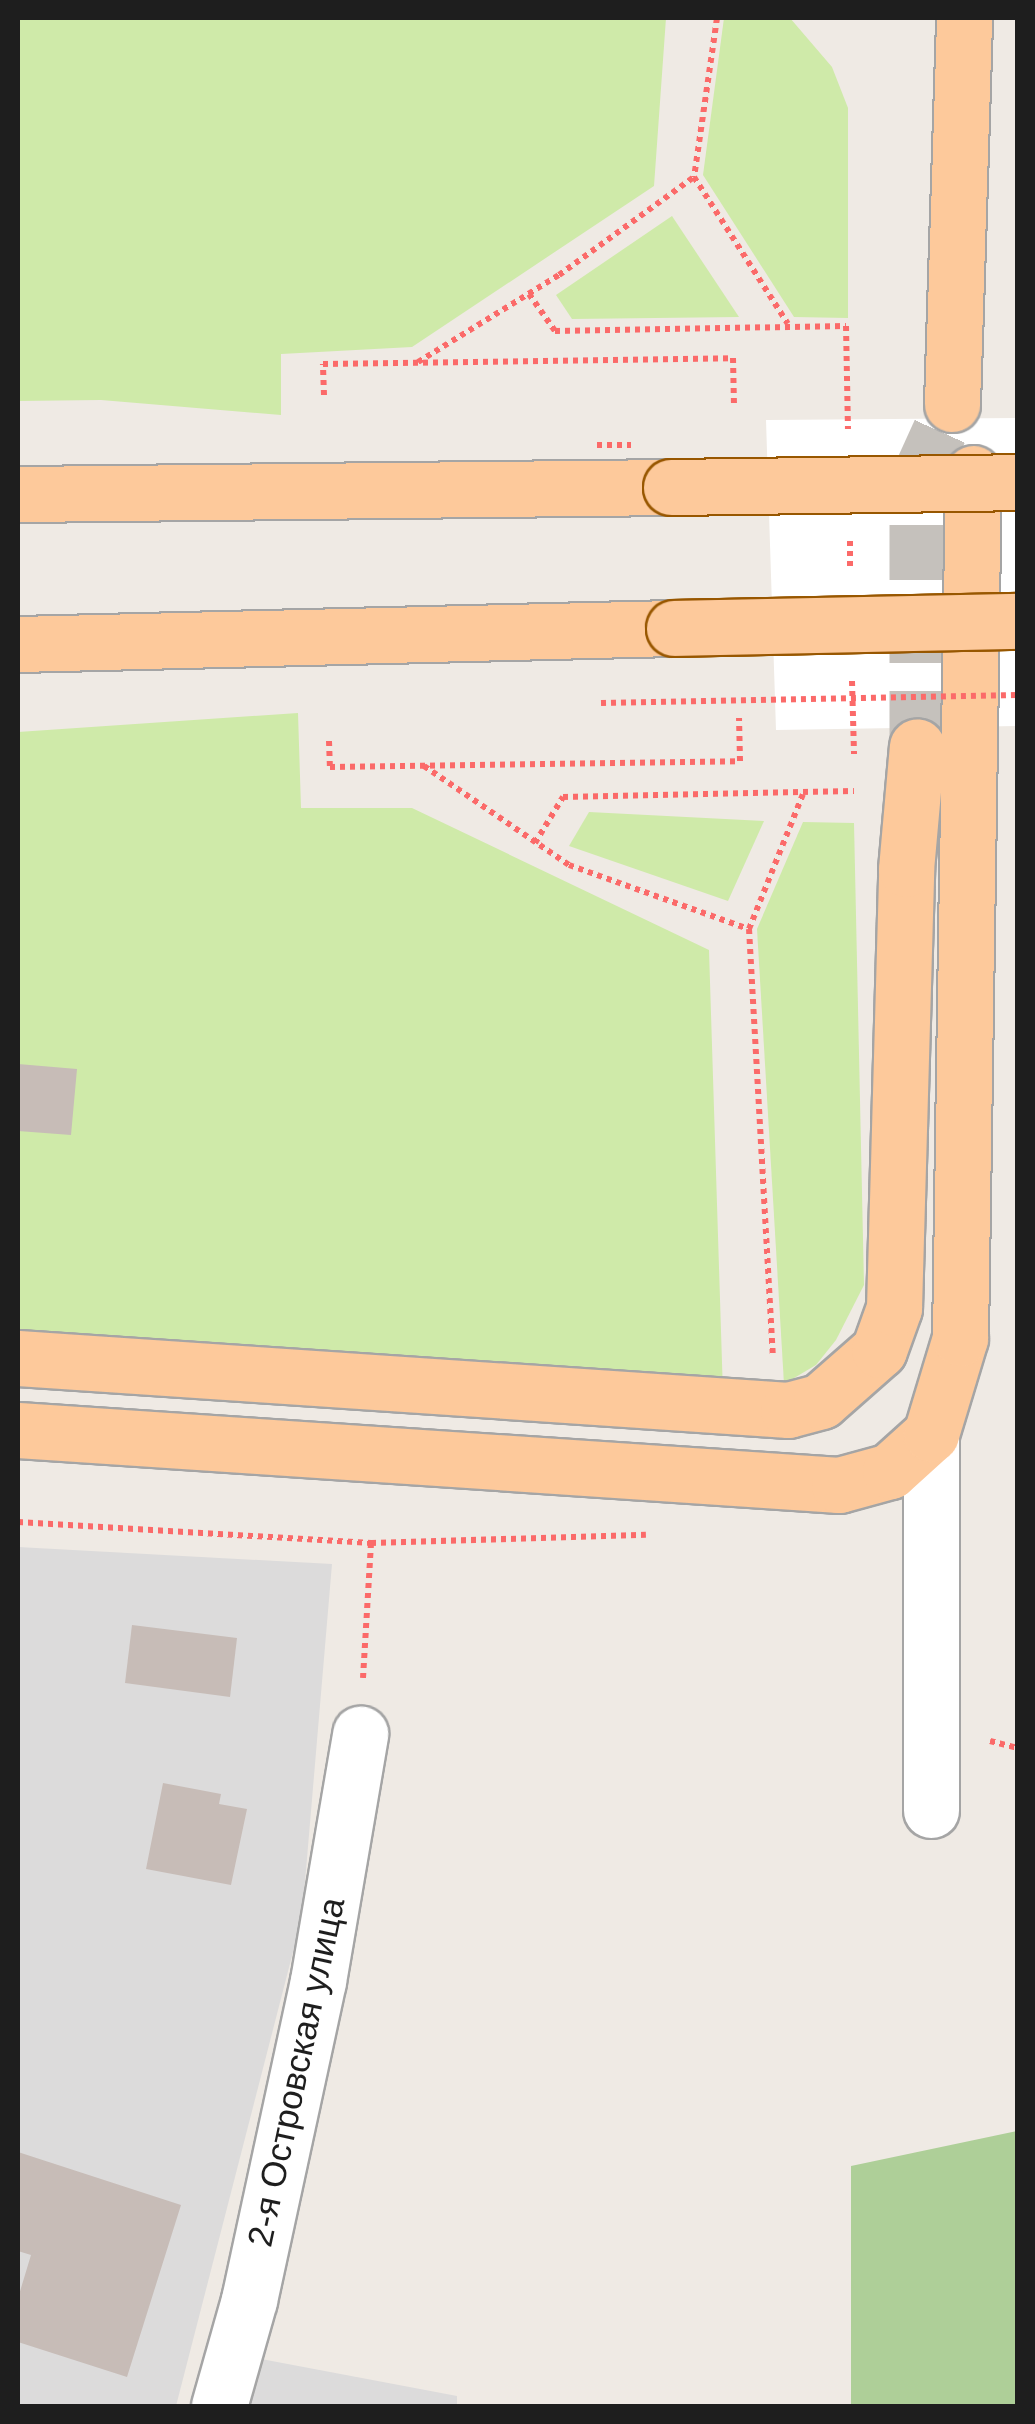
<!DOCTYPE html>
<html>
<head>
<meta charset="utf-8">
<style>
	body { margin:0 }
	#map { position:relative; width:1035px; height:2424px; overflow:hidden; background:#efeae4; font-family:Helvetica,sans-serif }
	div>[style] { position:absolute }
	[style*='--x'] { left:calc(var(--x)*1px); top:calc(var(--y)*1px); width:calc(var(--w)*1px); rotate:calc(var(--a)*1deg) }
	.residential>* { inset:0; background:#dcdbdb }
	.grass>* { inset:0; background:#cfeaa9 }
	.forest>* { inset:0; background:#aecf98 }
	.pier>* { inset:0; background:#fff }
	.building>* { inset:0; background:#c7bcb7 }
	.primary-tunnel>* { height:55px; margin-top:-27.5px; transform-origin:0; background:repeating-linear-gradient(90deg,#c5c1bc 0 55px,transparent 0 83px) }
	.path>* { height:6px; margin-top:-3px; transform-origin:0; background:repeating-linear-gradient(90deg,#fb6a69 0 5px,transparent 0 10px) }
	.roads { filter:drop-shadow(2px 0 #a5a5a5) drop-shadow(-2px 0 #a5a5a5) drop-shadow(0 2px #a5a5a5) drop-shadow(0 -2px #a5a5a5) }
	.street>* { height:55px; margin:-27.5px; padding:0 27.5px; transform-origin:27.5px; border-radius:27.5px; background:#fff }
	.primary>* { height:55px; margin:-27.5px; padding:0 27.5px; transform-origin:27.5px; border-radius:27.5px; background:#fdc99b }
	.path-bridge>* { height:6px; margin-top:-3px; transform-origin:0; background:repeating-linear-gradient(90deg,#fb6a69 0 5px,transparent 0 10px) }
	.bridges { filter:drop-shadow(2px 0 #985700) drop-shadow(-2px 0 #985700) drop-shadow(0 2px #985700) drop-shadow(0 -2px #985700) }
	.primary-bridge>* { height:55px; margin:-27.5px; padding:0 27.5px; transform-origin:27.5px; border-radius:27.5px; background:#fdc99b }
	span { translate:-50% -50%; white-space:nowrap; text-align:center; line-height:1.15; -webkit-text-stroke:10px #fff; paint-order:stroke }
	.street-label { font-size:35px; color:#1e1e1e }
	.frame { position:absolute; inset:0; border:20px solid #1e1e1e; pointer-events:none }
</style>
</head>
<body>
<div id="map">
	<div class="residential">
		<div style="clip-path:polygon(18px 1547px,332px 1564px,302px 1917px,176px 2406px,18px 2406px)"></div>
		<div style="clip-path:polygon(256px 2358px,457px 2396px,457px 2406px,246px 2406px)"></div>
	</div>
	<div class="grass">
		<div style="clip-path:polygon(18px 18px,666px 18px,654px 186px,412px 347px,281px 354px,281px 415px,101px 400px,18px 401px)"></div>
		<div style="clip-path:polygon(724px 18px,790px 18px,832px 67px,848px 108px,848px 318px,794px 317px,703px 175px)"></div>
		<div style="clip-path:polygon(672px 216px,739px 317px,572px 319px,556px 295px)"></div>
		<div style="clip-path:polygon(298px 713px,301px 808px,412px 808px,709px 950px,723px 1394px,18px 1337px,18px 732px)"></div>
		<div style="clip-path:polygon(589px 812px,764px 821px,728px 901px,569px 846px)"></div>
		<div style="clip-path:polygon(803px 822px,854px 823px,864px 1285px,836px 1340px,816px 1365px,784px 1384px,757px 929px)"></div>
	</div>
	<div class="forest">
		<div style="clip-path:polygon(1017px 2131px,1017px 2406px,851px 2406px,851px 2166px)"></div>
	</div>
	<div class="pier">
		<div style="clip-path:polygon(1017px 418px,1017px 726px,776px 730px,766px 420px)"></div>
	</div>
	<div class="building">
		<div style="clip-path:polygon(18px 1064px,77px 1069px,71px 1135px,18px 1131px)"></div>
		<div style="clip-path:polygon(132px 1625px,237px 1638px,230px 1697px,125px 1683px)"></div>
		<div style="clip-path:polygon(163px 1783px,221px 1794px,219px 1804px,247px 1809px,231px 1885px,146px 1869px)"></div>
		<div style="clip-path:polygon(18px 2152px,181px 2205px,127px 2377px,18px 2342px,18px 2298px,31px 2255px,18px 2251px)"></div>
	</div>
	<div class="primary-tunnel">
		<div style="--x:917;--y:746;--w:265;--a:-90"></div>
		<div style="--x:917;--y:481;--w:85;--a:-65.6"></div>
	</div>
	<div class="path">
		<div style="--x:717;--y:18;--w:161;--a:98.2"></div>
		<div style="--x:694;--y:177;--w:174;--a:57.4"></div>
		<div style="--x:529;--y:294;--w:45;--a:54.9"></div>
		<div style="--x:555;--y:331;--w:291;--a:-1"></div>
		<div style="--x:846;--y:326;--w:103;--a:88.9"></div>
		<div style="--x:418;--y:362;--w:166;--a:-31.7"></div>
		<div style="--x:559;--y:275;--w:167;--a:-36"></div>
		<div style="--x:324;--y:395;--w:31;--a:-92"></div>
		<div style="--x:323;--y:364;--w:410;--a:-0.8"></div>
		<div style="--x:733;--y:358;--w:46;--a:88.8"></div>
		<div style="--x:850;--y:541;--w:28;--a:90"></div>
		<div style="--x:852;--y:681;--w:73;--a:88.4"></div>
		<div style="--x:329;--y:741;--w:26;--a:88"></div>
		<div style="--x:330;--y:767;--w:410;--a:-0.8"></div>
		<div style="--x:740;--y:761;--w:43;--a:-91.3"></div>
		<div style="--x:424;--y:766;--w:176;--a:34.3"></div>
		<div style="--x:569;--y:865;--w:191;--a:19.6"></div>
		<div style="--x:749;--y:929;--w:426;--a:86.8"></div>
		<div style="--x:535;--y:843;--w:54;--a:-58.7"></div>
		<div style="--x:563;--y:797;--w:291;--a:-1.2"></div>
		<div style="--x:749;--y:929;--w:145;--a:-68.2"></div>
		<div style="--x:18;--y:1522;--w:354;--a:3.4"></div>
		<div style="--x:371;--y:1543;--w:275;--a:-1.7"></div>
		<div style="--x:363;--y:1678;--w:135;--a:-86.6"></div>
		<div style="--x:990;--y:1741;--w:29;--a:14"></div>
	</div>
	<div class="roads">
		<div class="street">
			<div style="--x:931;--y:1434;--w:376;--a:90"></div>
			<div style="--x:219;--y:2406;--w:110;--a:-74.2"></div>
			<div style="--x:249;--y:2300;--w:326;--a:-77.8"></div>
			<div style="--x:318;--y:1981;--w:251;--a:-80.3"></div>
		</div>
		<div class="primary">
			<div style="--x:952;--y:404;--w:386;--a:-88.2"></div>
			<div style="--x:18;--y:494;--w:653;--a:-0.61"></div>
			<div style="--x:18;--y:644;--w:656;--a:-1.4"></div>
			<div style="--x:18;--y:1358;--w:772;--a:3.86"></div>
			<div style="--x:788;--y:1410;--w:34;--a:-15"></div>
			<div style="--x:821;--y:1401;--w:77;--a:-41.3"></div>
			<div style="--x:879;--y:1350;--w:45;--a:-70.3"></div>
			<div style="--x:894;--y:1308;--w:439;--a:-88.4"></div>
			<div style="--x:906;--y:869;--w:123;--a:-84.9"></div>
			<div style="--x:18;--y:1430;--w:823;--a:3.83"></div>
			<div style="--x:839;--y:1485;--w:53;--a:-15.4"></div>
			<div style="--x:890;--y:1471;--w:55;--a:-42.1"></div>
			<div style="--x:931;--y:1434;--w:100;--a:-73.2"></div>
			<div style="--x:960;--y:1338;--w:865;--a:-89.14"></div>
		</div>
	</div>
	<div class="path-bridge">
		<div style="--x:597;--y:445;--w:34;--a:0"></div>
		<div style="--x:601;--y:703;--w:417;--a:-1.1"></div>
	</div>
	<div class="bridges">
		<div class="primary-bridge">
			<div style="--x:671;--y:487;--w:347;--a:-0.8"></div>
			<div style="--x:674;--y:628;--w:344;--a:-1.2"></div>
		</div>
	</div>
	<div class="street-label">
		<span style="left:296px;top:2072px;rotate:-78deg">2-я Островская улица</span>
	</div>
	<div class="frame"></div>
</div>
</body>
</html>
